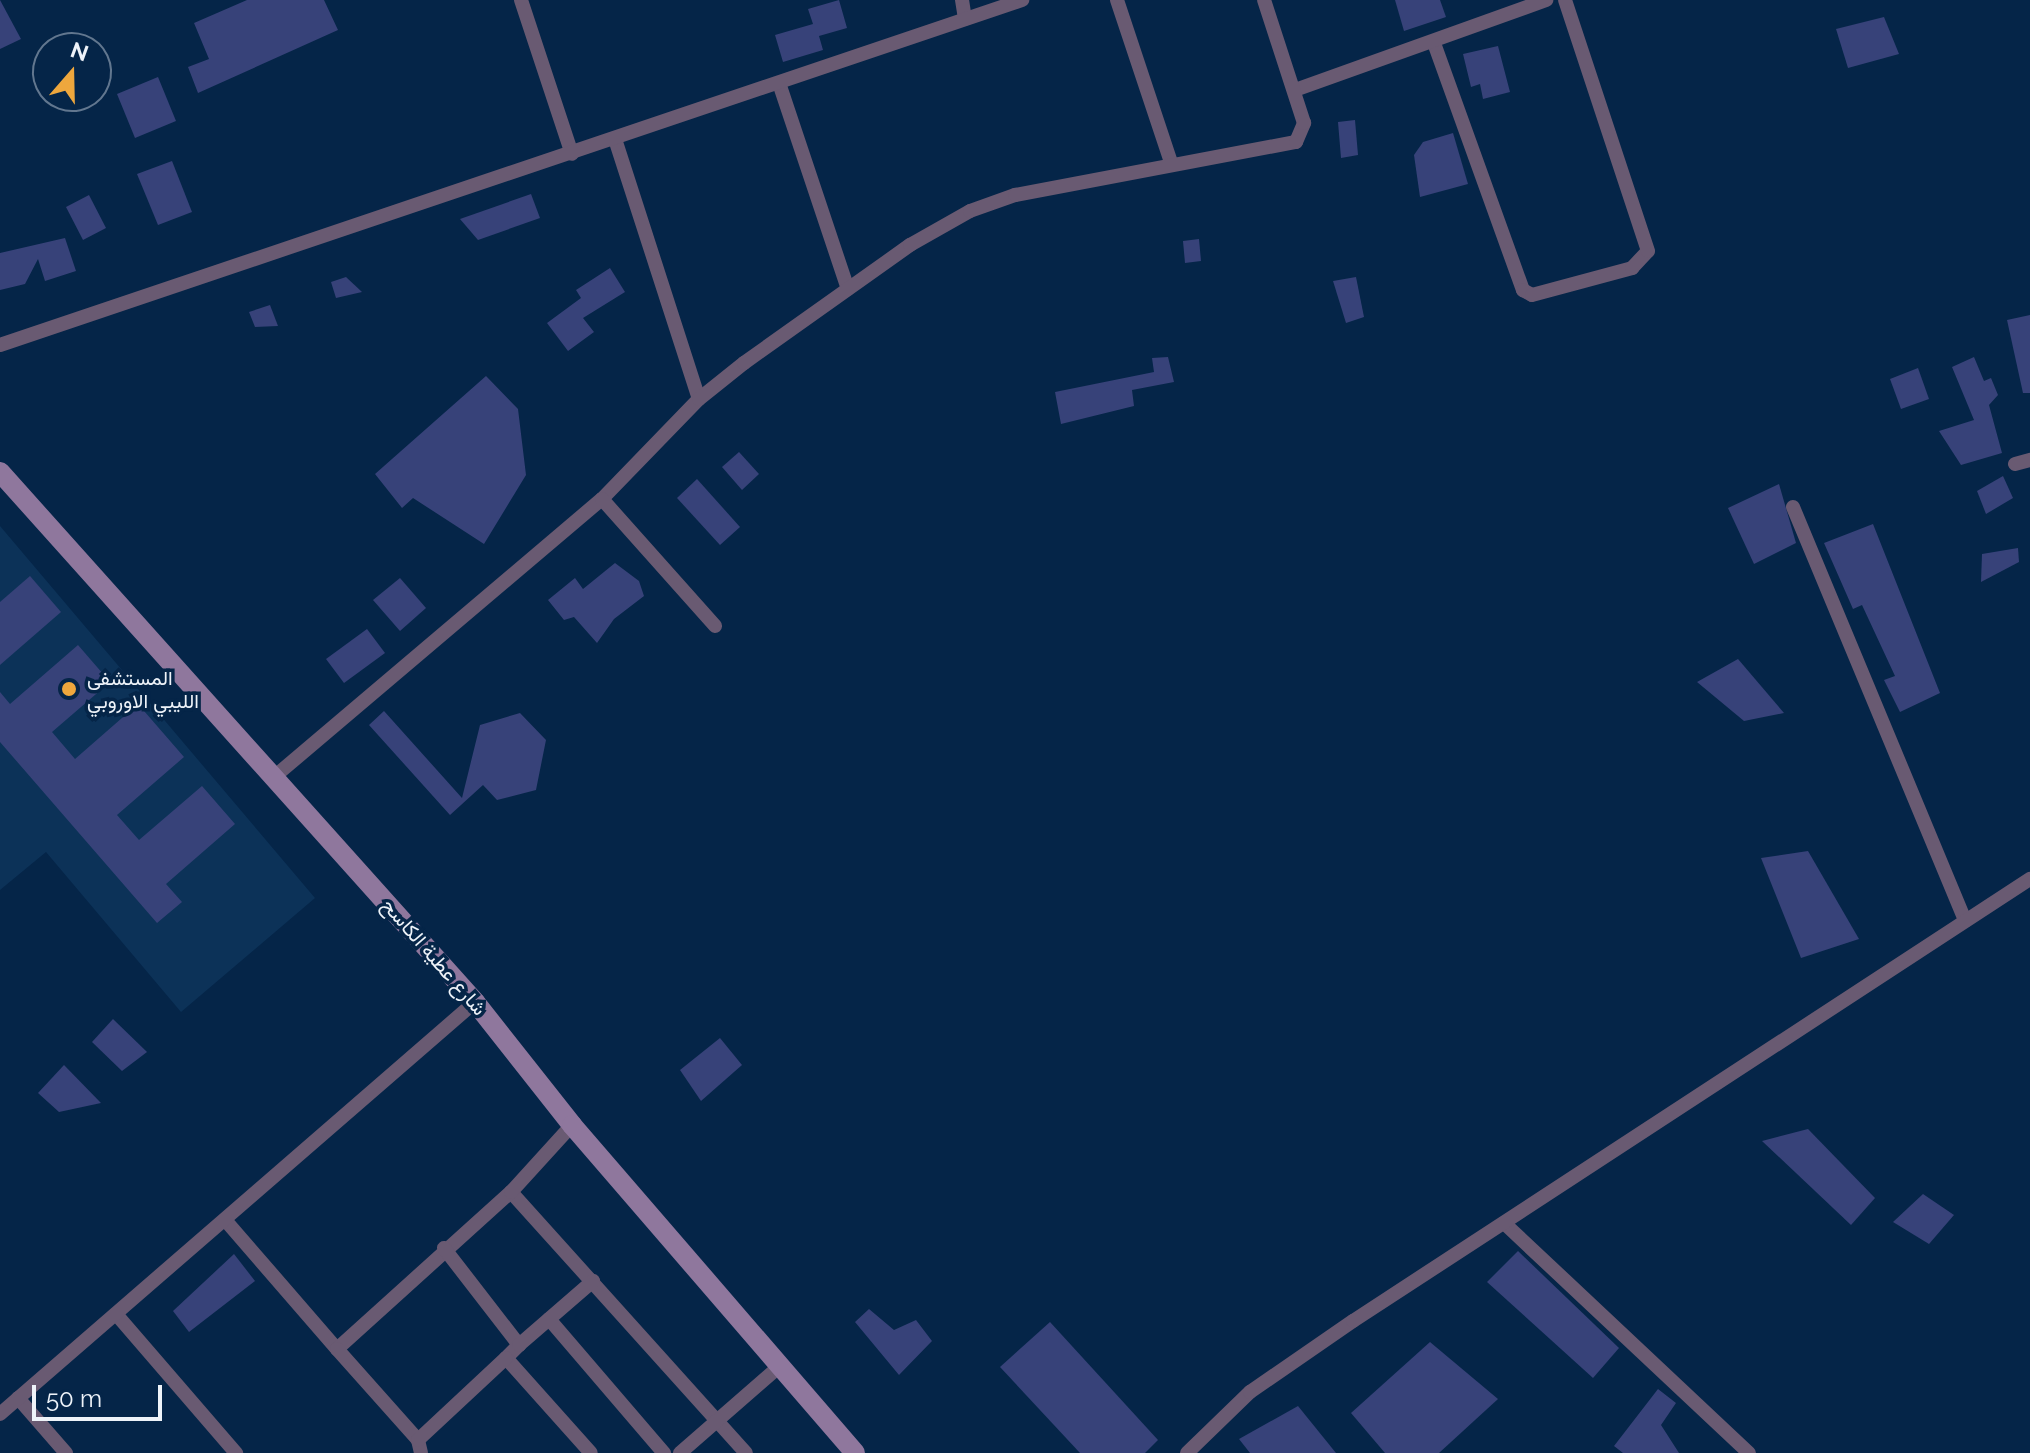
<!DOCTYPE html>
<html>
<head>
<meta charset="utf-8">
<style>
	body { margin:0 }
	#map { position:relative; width:2030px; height:1453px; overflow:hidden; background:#052548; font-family:Raleway,Vazirmatn,sans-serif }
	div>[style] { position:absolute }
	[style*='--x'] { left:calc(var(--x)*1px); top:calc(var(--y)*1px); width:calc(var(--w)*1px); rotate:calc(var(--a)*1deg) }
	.built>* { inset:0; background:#0c3258 }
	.building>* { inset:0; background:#374279 }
	.street>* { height:14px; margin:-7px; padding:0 7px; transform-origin:7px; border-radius:7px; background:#695a72 }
	.secondary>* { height:20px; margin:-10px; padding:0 10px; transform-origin:10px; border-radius:10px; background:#8f779d }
	.dots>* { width:22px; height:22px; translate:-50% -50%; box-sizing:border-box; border:4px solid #052548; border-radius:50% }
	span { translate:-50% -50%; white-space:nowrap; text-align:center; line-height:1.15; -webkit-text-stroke:7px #052548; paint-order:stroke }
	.poi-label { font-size:20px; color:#eef3f9 }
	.left { translate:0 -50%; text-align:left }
	.street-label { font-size:20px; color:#eef3f9 }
	.north { position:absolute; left:32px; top:32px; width:80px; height:80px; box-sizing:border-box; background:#052548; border:2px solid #62778f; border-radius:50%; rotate:20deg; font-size:22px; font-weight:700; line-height:32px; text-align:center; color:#eef3f9 }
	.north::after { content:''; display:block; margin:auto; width:28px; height:36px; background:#eea73d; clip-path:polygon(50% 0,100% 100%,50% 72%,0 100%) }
	.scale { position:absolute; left:32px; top:1385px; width:130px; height:36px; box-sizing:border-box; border:4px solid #eef3f9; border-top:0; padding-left:10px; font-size:24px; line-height:28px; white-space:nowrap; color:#eef3f9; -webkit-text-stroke:6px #052548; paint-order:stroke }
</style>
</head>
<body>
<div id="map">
	<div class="built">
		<div style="clip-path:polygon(0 526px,315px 898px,181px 1012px,46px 852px,0 890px)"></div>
	</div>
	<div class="building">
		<div style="clip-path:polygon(0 0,21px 39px,0 49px)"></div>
		<div style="clip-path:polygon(247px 0,324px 0,338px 30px,198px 93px,188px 67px,209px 59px,194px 23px)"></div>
		<div style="clip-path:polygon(839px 0,847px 28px,819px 36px,823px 50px,783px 62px,775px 35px,813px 24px,808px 9px)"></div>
		<div style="clip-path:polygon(1395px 0,1440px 0,1446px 17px,1404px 31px)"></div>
		<div style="clip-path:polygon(1884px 17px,1899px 54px,1848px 68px,1836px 29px)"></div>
		<div style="clip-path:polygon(1498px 46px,1510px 92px,1483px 99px,1480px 84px,1471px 87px,1463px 54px)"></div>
		<div style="clip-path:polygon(158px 77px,176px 121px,135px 138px,117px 94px)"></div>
		<div style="clip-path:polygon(1355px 120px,1358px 155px,1341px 158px,1338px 122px)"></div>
		<div style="clip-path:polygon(1453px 133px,1468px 184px,1420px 197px,1414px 155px,1423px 142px)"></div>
		<div style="clip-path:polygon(172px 161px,192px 212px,158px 225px,137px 174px)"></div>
		<div style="clip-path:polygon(531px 194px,540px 218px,478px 240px,460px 219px)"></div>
		<div style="clip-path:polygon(89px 195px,106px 228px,83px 240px,66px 207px)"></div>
		<div style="clip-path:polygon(65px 238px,76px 271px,45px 281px,38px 259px,25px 284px,0 290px,0 253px)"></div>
		<div style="clip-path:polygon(1199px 239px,1201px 261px,1185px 263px,1183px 241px)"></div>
		<div style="clip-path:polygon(610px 268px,625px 292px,583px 318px,594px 332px,568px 351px,547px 323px,581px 298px,576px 290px)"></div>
		<div style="clip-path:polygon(346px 277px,362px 292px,336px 298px,331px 282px)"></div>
		<div style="clip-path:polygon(1356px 277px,1364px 317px,1346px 323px,1333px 281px)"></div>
		<div style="clip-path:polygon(270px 305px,278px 326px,255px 327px,249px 312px)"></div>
		<div style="clip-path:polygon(2030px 315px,2030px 393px,2023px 393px,2007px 320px)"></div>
		<div style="clip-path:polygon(1168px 357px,1174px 382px,1132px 390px,1134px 406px,1061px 424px,1055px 392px,1154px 372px,1152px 358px)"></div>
		<div style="clip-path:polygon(1974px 357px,1984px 381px,1991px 378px,1998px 395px,1989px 405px,2002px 453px,1961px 465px,1939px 431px,1974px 420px,1952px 367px)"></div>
		<div style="clip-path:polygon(1918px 368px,1929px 399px,1901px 409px,1890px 379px)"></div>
		<div style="clip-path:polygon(486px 376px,518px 409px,526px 475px,484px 544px,413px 498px,402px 508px,375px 474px)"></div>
		<div style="clip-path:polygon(739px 452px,759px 474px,742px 490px,722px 467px)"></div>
		<div style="clip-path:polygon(2003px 476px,2013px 498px,1986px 514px,1977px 491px)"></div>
		<div style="clip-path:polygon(697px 479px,740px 527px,720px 545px,677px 498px)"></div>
		<div style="clip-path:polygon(1779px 484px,1796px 543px,1754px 564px,1728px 508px)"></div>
		<div style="clip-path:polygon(1873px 524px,1940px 693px,1900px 712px,1884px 680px,1895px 676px,1862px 605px,1853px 609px,1824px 543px)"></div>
		<div style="clip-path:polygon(2018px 548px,2019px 562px,1981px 582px,1982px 554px)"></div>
		<div style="clip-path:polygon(615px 563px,639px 581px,644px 596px,614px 619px,597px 643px,574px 617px,564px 620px,548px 600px,575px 578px,583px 589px)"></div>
		<div style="clip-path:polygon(30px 576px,61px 612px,0 665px,0 602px)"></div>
		<div style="clip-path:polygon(400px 578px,426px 608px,400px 631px,373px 600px)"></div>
		<div style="clip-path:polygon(367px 629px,385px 653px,344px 683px,326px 659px)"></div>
		<div style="clip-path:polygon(78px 645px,110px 682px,52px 732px,75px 759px,138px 704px,184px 757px,117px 815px,139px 840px,202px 786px,235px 824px,166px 884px,182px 902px,157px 923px,0 742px,0 692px,10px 704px)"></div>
		<div style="clip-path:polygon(1738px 659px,1784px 713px,1744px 721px,1697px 682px)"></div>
		<div style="clip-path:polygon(384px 711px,462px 798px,480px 725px,520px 713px,546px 740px,536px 790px,497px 800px,483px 785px,450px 815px,369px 725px)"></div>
		<div style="clip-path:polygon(1808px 851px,1859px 939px,1801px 958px,1761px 858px)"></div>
		<div style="clip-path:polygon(113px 1019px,147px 1052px,122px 1071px,92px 1042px)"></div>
		<div style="clip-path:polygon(720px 1038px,742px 1065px,701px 1101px,680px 1070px)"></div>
		<div style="clip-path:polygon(64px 1065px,101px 1103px,59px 1112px,38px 1093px)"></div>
		<div style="clip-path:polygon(1808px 1129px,1875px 1198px,1851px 1225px,1762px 1141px)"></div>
		<div style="clip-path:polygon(1923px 1194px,1954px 1215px,1929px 1244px,1893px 1222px)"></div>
		<div style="clip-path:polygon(1518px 1251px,1619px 1348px,1593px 1378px,1487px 1282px)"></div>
		<div style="clip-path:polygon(234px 1254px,255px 1281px,189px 1332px,173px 1311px)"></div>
		<div style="clip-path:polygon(869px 1309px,894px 1330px,916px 1320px,932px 1341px,899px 1375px,855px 1322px)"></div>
		<div style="clip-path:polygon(1050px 1322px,1158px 1440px,1145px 1453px,1080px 1453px,1000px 1367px)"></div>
		<div style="clip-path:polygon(1430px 1342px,1498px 1399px,1439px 1453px,1385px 1453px,1351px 1413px)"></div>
		<div style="clip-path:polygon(1658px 1389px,1676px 1403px,1661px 1425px,1679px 1453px,1623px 1453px,1614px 1446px)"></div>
		<div style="clip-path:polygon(1298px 1406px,1336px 1453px,1250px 1453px,1239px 1439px)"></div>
	</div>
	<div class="street">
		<div style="--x:521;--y:0;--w:162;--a:71.7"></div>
		<div style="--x:962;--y:0;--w:19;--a:81"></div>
		<div style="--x:1117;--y:0;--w:174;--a:71.6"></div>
		<div style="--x:1434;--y:43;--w:263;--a:70.2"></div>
		<div style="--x:1523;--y:290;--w:10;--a:29"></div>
		<div style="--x:1532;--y:295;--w:104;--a:-15.1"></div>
		<div style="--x:1632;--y:268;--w:23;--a:-47"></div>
		<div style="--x:1648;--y:251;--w:264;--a:-108.3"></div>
		<div style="--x:779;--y:83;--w:217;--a:71.5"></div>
		<div style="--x:1295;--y:90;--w:267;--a:-19.7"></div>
		<div style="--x:615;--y:139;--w:273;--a:72.1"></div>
		<div style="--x:0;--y:345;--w:1079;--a:-18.65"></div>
		<div style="--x:2015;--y:464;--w:16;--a:-15"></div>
		<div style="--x:602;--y:499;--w:139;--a:-45.9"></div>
		<div style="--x:699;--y:399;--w:58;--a:-38.7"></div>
		<div style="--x:744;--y:363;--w:204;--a:-35.4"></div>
		<div style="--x:910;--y:245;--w:69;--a:-29.5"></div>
		<div style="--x:970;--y:211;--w:48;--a:-19.6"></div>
		<div style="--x:1015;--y:195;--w:286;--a:-10.7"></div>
		<div style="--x:1296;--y:142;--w:21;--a:-67"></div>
		<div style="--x:1304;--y:123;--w:129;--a:-108"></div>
		<div style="--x:1793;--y:507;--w:448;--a:67.4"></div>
		<div style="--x:274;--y:777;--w:430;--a:-40.3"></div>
		<div style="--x:602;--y:499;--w:170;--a:48.3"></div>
		<div style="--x:511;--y:1192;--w:351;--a:48"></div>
		<div style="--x:226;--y:1221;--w:169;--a:49.1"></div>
		<div style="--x:337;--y:1349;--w:234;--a:-42.1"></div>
		<div style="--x:511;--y:1192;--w:91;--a:-47.7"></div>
		<div style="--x:1504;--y:1223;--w:336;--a:43.2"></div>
		<div style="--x:444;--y:1248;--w:123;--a:52.3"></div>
		<div style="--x:519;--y:1345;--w:18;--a:135"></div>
		<div style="--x:506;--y:1358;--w:127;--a:48.2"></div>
		<div style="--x:116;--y:1314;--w:184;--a:49.2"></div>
		<div style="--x:549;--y:1319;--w:177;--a:49.4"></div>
		<div style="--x:519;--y:1345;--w:98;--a:-40.9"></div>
		<div style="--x:337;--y:1349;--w:122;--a:48.3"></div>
		<div style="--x:418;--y:1440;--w:13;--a:77"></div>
		<div style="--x:18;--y:1398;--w:73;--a:48.9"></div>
		<div style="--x:0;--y:1414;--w:629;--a:-40.94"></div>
		<div style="--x:418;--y:1440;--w:120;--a:-43"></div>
		<div style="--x:680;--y:1453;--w:134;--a:-41.1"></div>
		<div style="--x:1187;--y:1453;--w:88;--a:-44.1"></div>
		<div style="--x:1250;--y:1392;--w:125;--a:-34.6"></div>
		<div style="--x:1353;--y:1321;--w:809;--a:-33.14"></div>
	</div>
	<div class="secondary">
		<div style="--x:0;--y:472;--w:712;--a:48.13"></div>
		<div style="--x:475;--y:1002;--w:157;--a:51.7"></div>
		<div style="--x:572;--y:1125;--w:433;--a:49.2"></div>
	</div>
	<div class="dots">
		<div style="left:69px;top:689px;background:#eea73d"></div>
	</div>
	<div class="poi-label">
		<span class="left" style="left:87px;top:690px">المستشفی<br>الليبي الاوروبي</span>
	</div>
	<div class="street-label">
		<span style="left:434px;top:957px;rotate:49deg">شارع عطية الكاسح</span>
	</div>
	<div class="north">N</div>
	<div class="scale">50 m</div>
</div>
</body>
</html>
